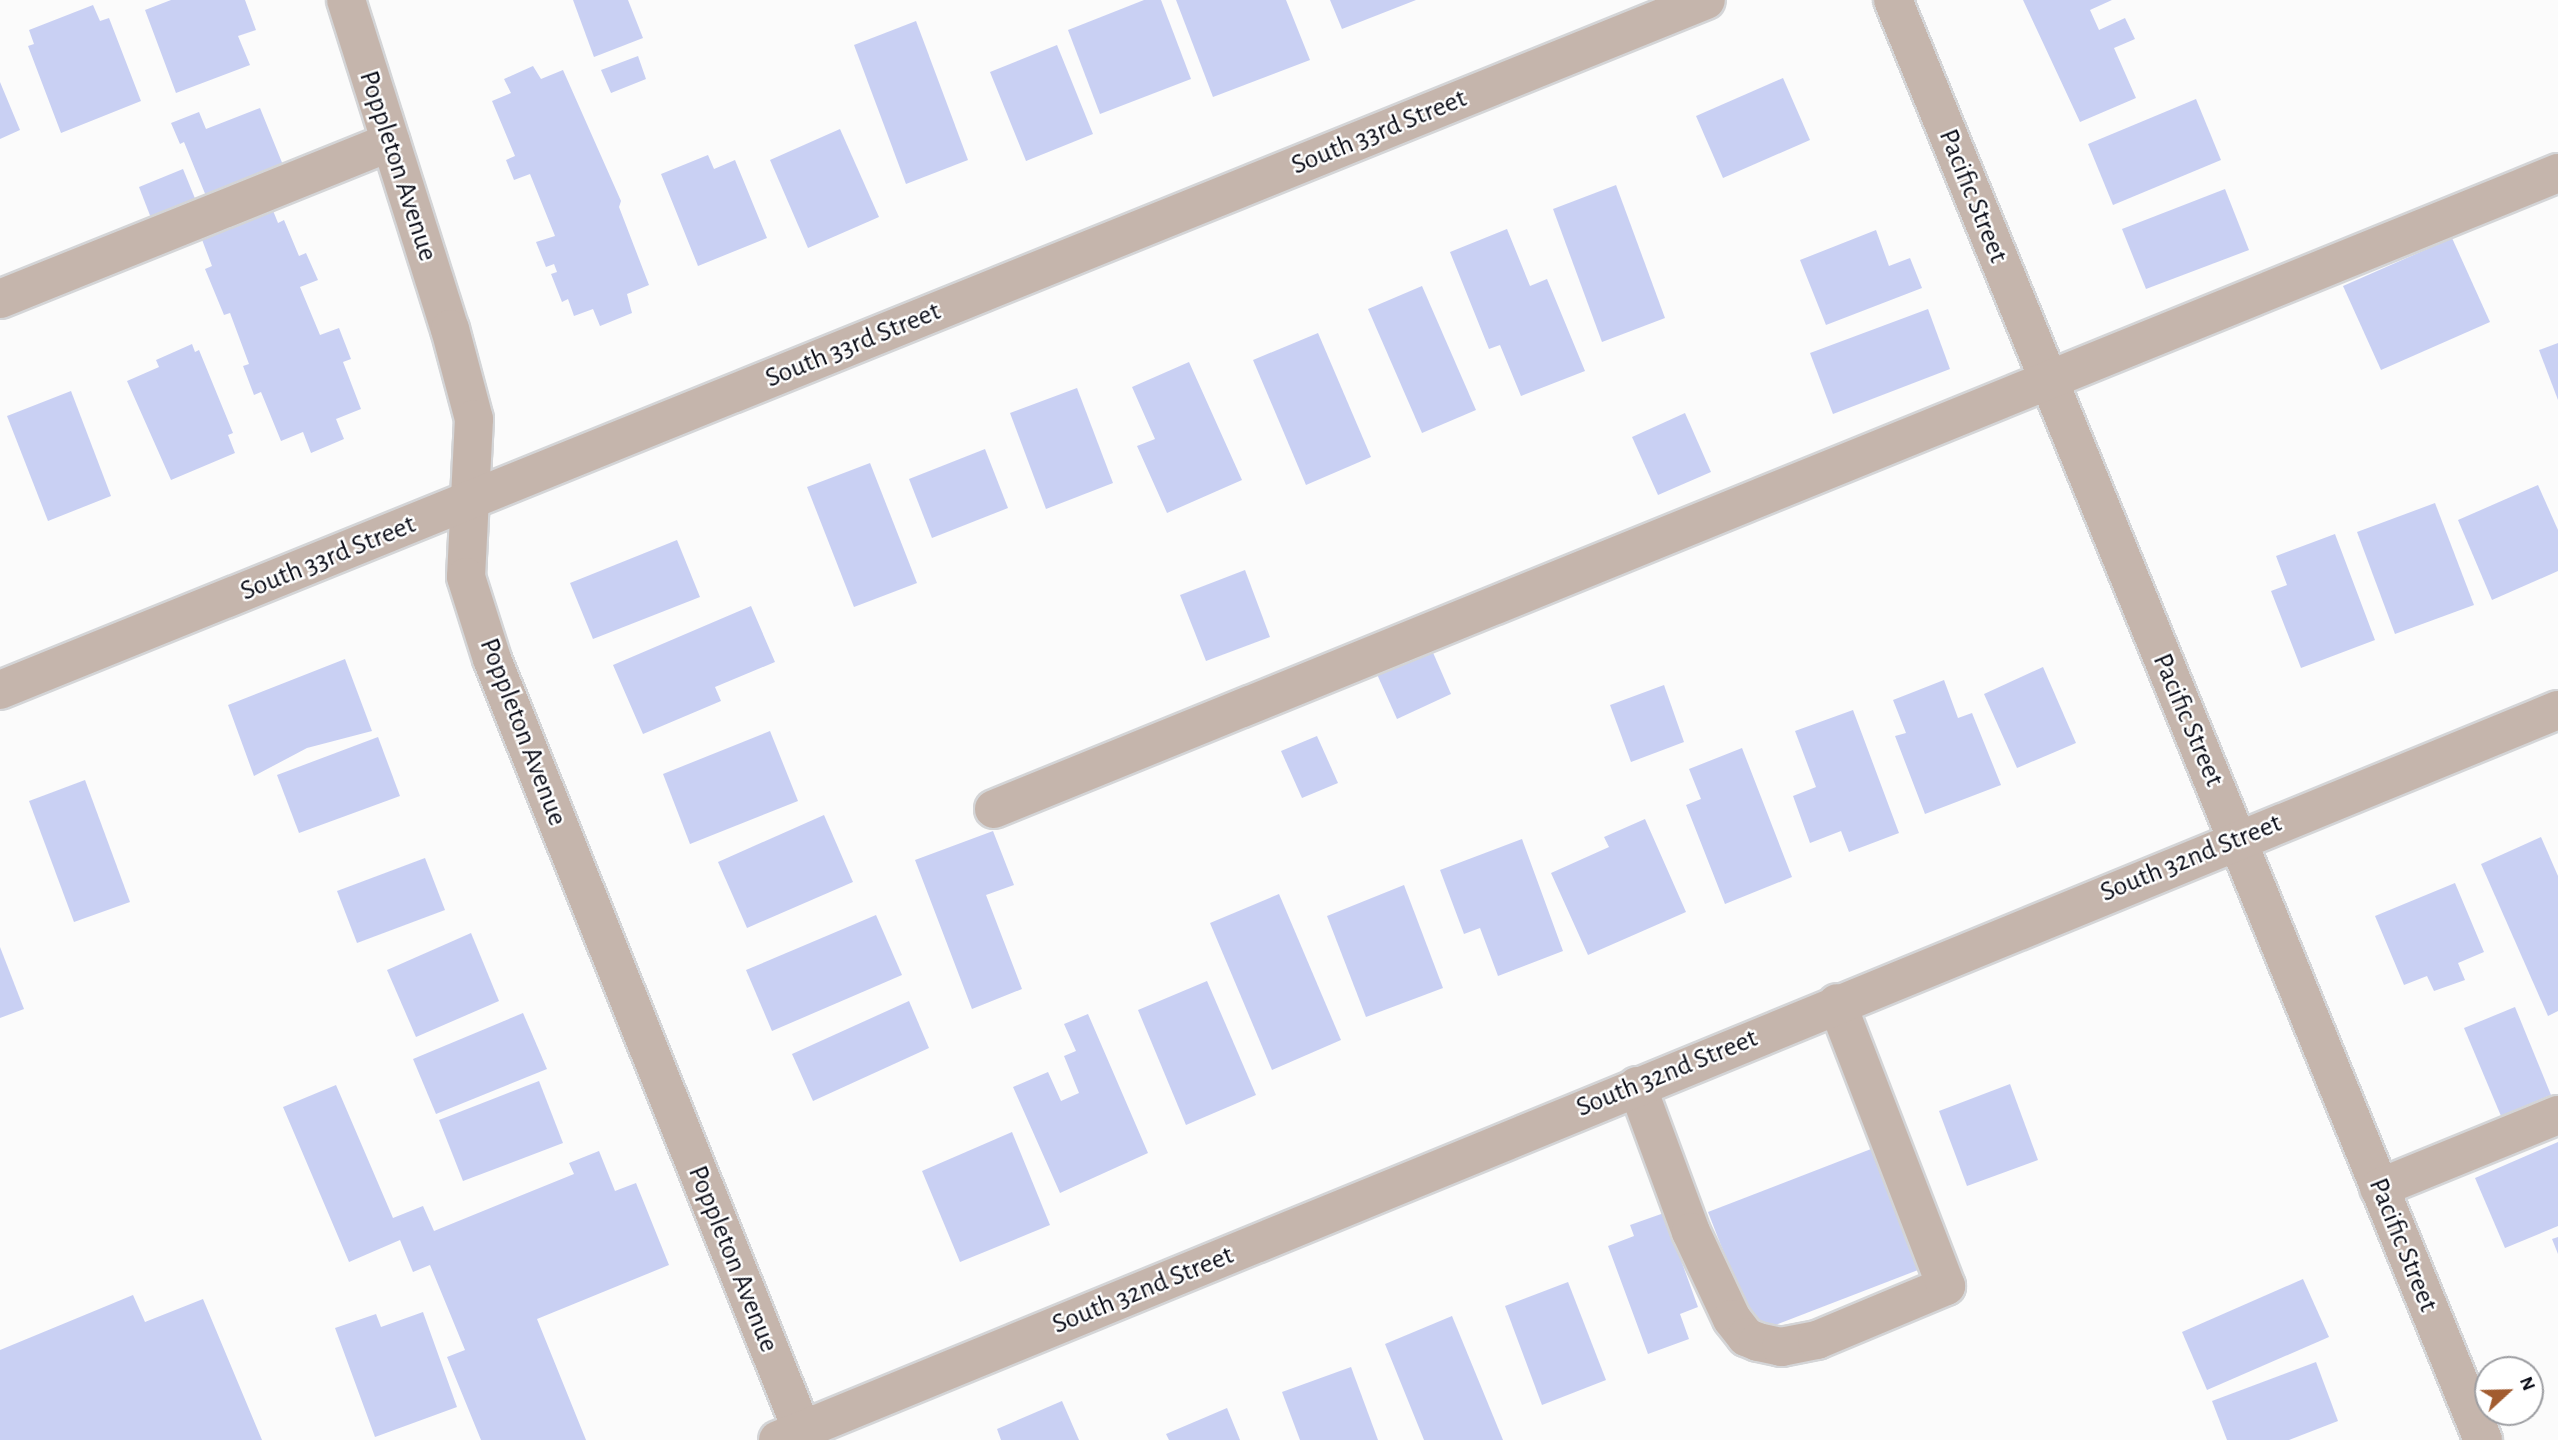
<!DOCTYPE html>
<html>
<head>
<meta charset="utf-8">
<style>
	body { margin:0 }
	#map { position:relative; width:2558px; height:1440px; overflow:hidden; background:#fbfbfb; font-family:"Alegreya Sans",sans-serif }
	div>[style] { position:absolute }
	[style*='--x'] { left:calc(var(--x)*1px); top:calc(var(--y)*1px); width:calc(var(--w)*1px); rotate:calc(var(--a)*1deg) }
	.building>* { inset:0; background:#c9d0f3 }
	.roads { filter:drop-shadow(2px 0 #d4d5d7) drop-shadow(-2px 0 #d4d5d7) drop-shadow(0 2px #d4d5d7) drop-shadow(0 -2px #d4d5d7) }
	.minor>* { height:38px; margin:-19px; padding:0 19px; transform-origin:19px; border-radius:19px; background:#c5b5ac }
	span { translate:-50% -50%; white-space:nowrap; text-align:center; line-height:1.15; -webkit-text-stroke:5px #fff; paint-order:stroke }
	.street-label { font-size:28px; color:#0a0c17 }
	.north { position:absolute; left:2474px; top:1356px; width:70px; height:70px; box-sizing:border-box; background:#fff; border:2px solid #9d9ea2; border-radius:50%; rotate:68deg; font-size:19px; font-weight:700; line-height:28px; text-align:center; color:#0a0c17 }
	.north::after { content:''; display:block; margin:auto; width:24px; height:32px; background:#a25c30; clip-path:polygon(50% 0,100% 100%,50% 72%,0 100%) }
</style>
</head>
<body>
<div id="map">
	<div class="building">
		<div style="clip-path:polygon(171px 0,245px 0,256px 30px,238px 36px,250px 65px,176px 93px,145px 10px)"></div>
		<div style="clip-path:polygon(573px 0,628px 0,643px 38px,594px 57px)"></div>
		<div style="clip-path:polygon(1144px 0,1161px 0,1191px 79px,1100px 114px,1068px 30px)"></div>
		<div style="clip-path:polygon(1176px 0,1286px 0,1310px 60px,1213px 97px)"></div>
		<div style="clip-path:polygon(1330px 0,1416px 0,1342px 29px)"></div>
		<div style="clip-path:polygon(2023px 0,2112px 0,2090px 10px,2099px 30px,2125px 18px,2135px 39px,2114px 48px,2136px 98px,2080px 122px)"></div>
		<div style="clip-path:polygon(93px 5px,100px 21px,109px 18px,141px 101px,61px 133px,28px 46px,34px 44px,29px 30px)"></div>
		<div style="clip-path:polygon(916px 21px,968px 160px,906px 184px,854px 45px)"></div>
		<div style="clip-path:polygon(1057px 45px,1093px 134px,1026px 161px,990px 72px)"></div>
		<div style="clip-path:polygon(638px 56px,646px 79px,611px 93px,601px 70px)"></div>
		<div style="clip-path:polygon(533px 66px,541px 79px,563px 70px,621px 201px,619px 207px,649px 285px,627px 294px,632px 313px,600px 326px,593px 309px,574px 316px,568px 299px,562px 302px,551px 274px,557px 272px,554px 264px,546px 267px,536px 242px,555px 236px,530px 174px,514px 180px,506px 160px,515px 156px,492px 101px,511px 93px,504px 79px)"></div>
		<div style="clip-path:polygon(1783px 78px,1810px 140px,1723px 178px,1696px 116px)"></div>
		<div style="clip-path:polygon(0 82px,20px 130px,0 139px)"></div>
		<div style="clip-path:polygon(2196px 99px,2221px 160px,2113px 205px,2088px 144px)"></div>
		<div style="clip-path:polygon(260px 108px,283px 165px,206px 196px,184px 142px,180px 144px,171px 123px,199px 112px,206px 129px)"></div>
		<div style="clip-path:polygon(840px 129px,879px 217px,808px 248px,770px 160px)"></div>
		<div style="clip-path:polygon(708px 155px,714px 169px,735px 160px,767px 238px,698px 266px,661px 174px)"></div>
		<div style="clip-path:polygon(183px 169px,196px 201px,151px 218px,139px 187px)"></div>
		<div style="clip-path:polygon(1616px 185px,1665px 318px,1602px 342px,1553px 209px)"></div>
		<div style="clip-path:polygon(2225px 189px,2249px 250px,2146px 289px,2122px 229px)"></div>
		<div style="clip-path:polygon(272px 208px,278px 223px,284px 220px,299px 256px,306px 253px,318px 280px,300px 287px,320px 335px,339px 328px,351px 359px,343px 362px,361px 409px,336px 419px,344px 439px,311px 453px,303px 432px,281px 441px,261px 392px,254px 395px,243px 366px,249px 364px,230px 313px,224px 315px,205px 269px,212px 266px,201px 237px)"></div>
		<div style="clip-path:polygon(1507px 229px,1530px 286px,1547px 279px,1585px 371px,1521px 396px,1500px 345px,1489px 349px,1450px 252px)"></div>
		<div style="clip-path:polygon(1876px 230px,1889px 266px,1910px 258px,1922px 288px,1826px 325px,1800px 260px)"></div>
		<div style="clip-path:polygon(2452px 238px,2490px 322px,2381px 370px,2343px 286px)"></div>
		<div style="clip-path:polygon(1422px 286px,1476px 410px,1422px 433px,1368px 309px)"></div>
		<div style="clip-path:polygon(1928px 309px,1950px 369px,1833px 414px,1810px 353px)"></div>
		<div style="clip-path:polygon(1318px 333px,1371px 457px,1306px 485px,1253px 360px)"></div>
		<div style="clip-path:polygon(2558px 343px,2558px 400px,2539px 350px)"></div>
		<div style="clip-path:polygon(192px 344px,195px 352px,199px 350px,233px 433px,228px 435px,235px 453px,171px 480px,127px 381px,159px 367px,156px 360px)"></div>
		<div style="clip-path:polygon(1189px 362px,1242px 480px,1167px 513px,1137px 446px,1155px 439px,1132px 387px)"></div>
		<div style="clip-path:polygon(1077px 388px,1113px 483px,1046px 509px,1010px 413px)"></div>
		<div style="clip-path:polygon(71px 391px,111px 496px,48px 521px,7px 416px)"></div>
		<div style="clip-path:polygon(1685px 413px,1711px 472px,1658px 495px,1632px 437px)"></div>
		<div style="clip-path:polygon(985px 449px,1008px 508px,932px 538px,909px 479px)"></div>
		<div style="clip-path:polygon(870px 463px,917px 583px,854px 607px,807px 487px)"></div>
		<div style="clip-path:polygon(2538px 485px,2558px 530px,2558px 571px,2492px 600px,2458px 520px)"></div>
		<div style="clip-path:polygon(2435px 503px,2474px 605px,2395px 634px,2357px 532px)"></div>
		<div style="clip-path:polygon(2335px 534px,2375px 640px,2301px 668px,2271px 591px,2287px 585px,2276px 556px)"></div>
		<div style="clip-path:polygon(677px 540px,700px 597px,593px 639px,570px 583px)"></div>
		<div style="clip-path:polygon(1245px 570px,1270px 637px,1206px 661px,1180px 595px)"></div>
		<div style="clip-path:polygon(751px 606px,775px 662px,715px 687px,721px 701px,643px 734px,613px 665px)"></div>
		<div style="clip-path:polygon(1431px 648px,1451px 694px,1397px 719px,1376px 672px)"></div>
		<div style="clip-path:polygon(345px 659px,372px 731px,307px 748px,254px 776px,228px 705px)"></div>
		<div style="clip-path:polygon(2043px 667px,2076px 743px,2017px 768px,1984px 694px)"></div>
		<div style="clip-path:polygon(1944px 680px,1958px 718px,1972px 713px,2001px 785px,1925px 814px,1895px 736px,1906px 733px,1893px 700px)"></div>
		<div style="clip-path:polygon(1664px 685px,1684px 742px,1631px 762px,1610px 705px)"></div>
		<div style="clip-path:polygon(1853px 710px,1899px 833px,1849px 852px,1841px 831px,1810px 843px,1793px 796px,1816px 787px,1795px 731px)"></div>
		<div style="clip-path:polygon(770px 731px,798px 801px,690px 844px,663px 774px)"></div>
		<div style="clip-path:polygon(1317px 736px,1338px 783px,1302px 798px,1281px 751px)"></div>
		<div style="clip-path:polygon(378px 737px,400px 796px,299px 833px,277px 775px)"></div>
		<div style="clip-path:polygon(1742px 748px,1792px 877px,1725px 904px,1686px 805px,1701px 799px,1689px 769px)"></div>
		<div style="clip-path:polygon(85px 780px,130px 902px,74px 922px,29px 801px)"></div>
		<div style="clip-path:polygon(824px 815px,853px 882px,747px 928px,718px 862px)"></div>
		<div style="clip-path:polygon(1645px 819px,1686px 912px,1588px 955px,1551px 873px,1609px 847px,1604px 837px)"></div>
		<div style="clip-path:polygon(993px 831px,1014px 885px,986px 895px,1022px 989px,972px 1009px,915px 860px)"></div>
		<div style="clip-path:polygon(2541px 837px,2558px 876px,2558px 1011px,2548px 1016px,2481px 864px)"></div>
		<div style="clip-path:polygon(1522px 839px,1563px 951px,1498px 976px,1480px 928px,1464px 934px,1440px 870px)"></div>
		<div style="clip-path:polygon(425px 858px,445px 910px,357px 943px,337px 891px)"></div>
		<div style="clip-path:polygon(2455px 883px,2484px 952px,2458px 963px,2465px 980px,2434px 991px,2427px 976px,2404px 985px,2375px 916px)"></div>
		<div style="clip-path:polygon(1404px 885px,1443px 988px,1366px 1017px,1327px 916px)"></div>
		<div style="clip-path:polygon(1279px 894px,1341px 1040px,1272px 1070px,1210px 923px)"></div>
		<div style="clip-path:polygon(876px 915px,902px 975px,772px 1031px,746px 970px)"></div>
		<div style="clip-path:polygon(471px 933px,499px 1001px,416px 1037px,387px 970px)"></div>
		<div style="clip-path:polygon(0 947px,24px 1009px,0 1018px)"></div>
		<div style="clip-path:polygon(1207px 981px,1256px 1095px,1186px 1125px,1138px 1010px)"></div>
		<div style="clip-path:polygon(909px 1001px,929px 1048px,813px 1101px,792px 1054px)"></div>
		<div style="clip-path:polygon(2515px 1007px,2551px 1095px,2501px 1116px,2464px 1028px)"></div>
		<div style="clip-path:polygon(523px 1013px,547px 1069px,436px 1114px,413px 1059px)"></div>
		<div style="clip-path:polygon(1088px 1014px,1148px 1153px,1060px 1193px,1013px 1087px,1048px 1072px,1061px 1101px,1079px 1093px,1064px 1056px,1076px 1051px,1064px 1024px)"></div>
		<div style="clip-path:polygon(539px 1081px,563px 1143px,463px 1181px,439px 1120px)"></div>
		<div style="clip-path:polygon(2010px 1084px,2038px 1160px,1967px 1186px,1939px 1111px)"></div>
		<div style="clip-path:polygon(336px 1085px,393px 1218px,423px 1206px,434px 1231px,574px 1174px,569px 1163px,599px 1151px,615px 1191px,636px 1183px,669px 1265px,537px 1319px,586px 1440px,481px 1440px,447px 1357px,465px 1350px,430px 1265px,413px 1272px,400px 1240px,349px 1262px,283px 1107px)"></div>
		<div style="clip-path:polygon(1012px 1132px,1050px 1225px,960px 1262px,922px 1171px)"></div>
		<div style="clip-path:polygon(2558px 1142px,2558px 1226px,2505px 1248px,2475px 1178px)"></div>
		<div style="clip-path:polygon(1884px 1144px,1931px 1265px,1755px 1333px,1708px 1212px)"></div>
		<div style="clip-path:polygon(1664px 1213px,1698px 1307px,1680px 1314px,1689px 1339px,1648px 1354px,1608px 1246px,1634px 1236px,1630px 1225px)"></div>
		<div style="clip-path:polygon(2558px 1237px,2558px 1254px,2552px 1239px)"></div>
		<div style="clip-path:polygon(2303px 1279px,2329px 1337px,2207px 1390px,2182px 1332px)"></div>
		<div style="clip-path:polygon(1568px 1282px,1606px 1380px,1542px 1405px,1505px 1306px)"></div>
		<div style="clip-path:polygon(133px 1295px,145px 1322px,203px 1299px,262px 1440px,0 1440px,0 1350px)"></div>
		<div style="clip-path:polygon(423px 1312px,457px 1407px,375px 1437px,335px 1328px,376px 1314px,381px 1327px)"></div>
		<div style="clip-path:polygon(1452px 1316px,1503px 1440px,1424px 1440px,1385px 1344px)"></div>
		<div style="clip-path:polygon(2316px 1362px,2338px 1421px,2289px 1440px,2227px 1440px,2212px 1401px)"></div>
		<div style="clip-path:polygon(1351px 1367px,1378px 1440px,1300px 1440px,1282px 1392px)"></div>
		<div style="clip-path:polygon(1062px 1401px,1079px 1440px,1001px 1440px,997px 1429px)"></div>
		<div style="clip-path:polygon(1227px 1408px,1240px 1440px,1169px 1440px,1166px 1434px)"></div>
	</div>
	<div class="roads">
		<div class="minor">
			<div style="--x:346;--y:0;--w:345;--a:72.5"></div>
			<div style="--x:450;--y:329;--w:93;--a:75.1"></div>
			<div style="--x:474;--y:419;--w:158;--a:92.9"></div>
			<div style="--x:466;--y:577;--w:86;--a:72.4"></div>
			<div style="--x:492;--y:659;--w:842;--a:68.1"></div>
			<div style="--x:1893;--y:0;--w:1556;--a:67.72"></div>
			<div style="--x:0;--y:299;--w:421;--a:-21.9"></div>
			<div style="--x:0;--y:690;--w:1840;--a:-22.02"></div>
			<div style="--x:994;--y:809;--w:1688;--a:-22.13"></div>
			<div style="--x:1637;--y:1086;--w:156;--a:69.7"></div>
			<div style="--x:1691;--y:1232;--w:96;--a:64.8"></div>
			<div style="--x:1732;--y:1319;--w:23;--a:52"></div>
			<div style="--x:1746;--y:1337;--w:13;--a:23"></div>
			<div style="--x:1758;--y:1342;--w:24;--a:12"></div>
			<div style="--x:1781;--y:1347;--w:37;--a:-11"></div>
			<div style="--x:1817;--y:1340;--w:140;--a:-22.7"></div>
			<div style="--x:1946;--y:1286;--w:303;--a:-111.1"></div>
			<div style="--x:2379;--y:1188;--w:193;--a:-22.2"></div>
			<div style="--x:778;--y:1440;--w:1924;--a:-22.3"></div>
		</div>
	</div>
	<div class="street-label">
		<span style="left:1379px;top:132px;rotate:-22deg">South 33rd Street</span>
		<span style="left:398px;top:166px;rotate:72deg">Poppleton Avenue</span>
		<span style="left:1973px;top:196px;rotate:68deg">Pacific Street</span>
		<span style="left:853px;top:345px;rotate:-22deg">South 33rd Street</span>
		<span style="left:328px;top:558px;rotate:-22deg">South 33rd Street</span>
		<span style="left:2188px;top:720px;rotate:67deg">Pacific Street</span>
		<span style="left:523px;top:732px;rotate:69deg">Poppleton Avenue</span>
		<span style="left:2191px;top:858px;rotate:-22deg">South 32nd Street</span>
		<span style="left:1667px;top:1073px;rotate:-22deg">South 32nd Street</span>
		<span style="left:2403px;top:1245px;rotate:68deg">Pacific Street</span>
		<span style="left:733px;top:1259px;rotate:68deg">Poppleton Avenue</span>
		<span style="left:1143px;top:1290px;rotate:-22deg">South 32nd Street</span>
	</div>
	<div class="north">N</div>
</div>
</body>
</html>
